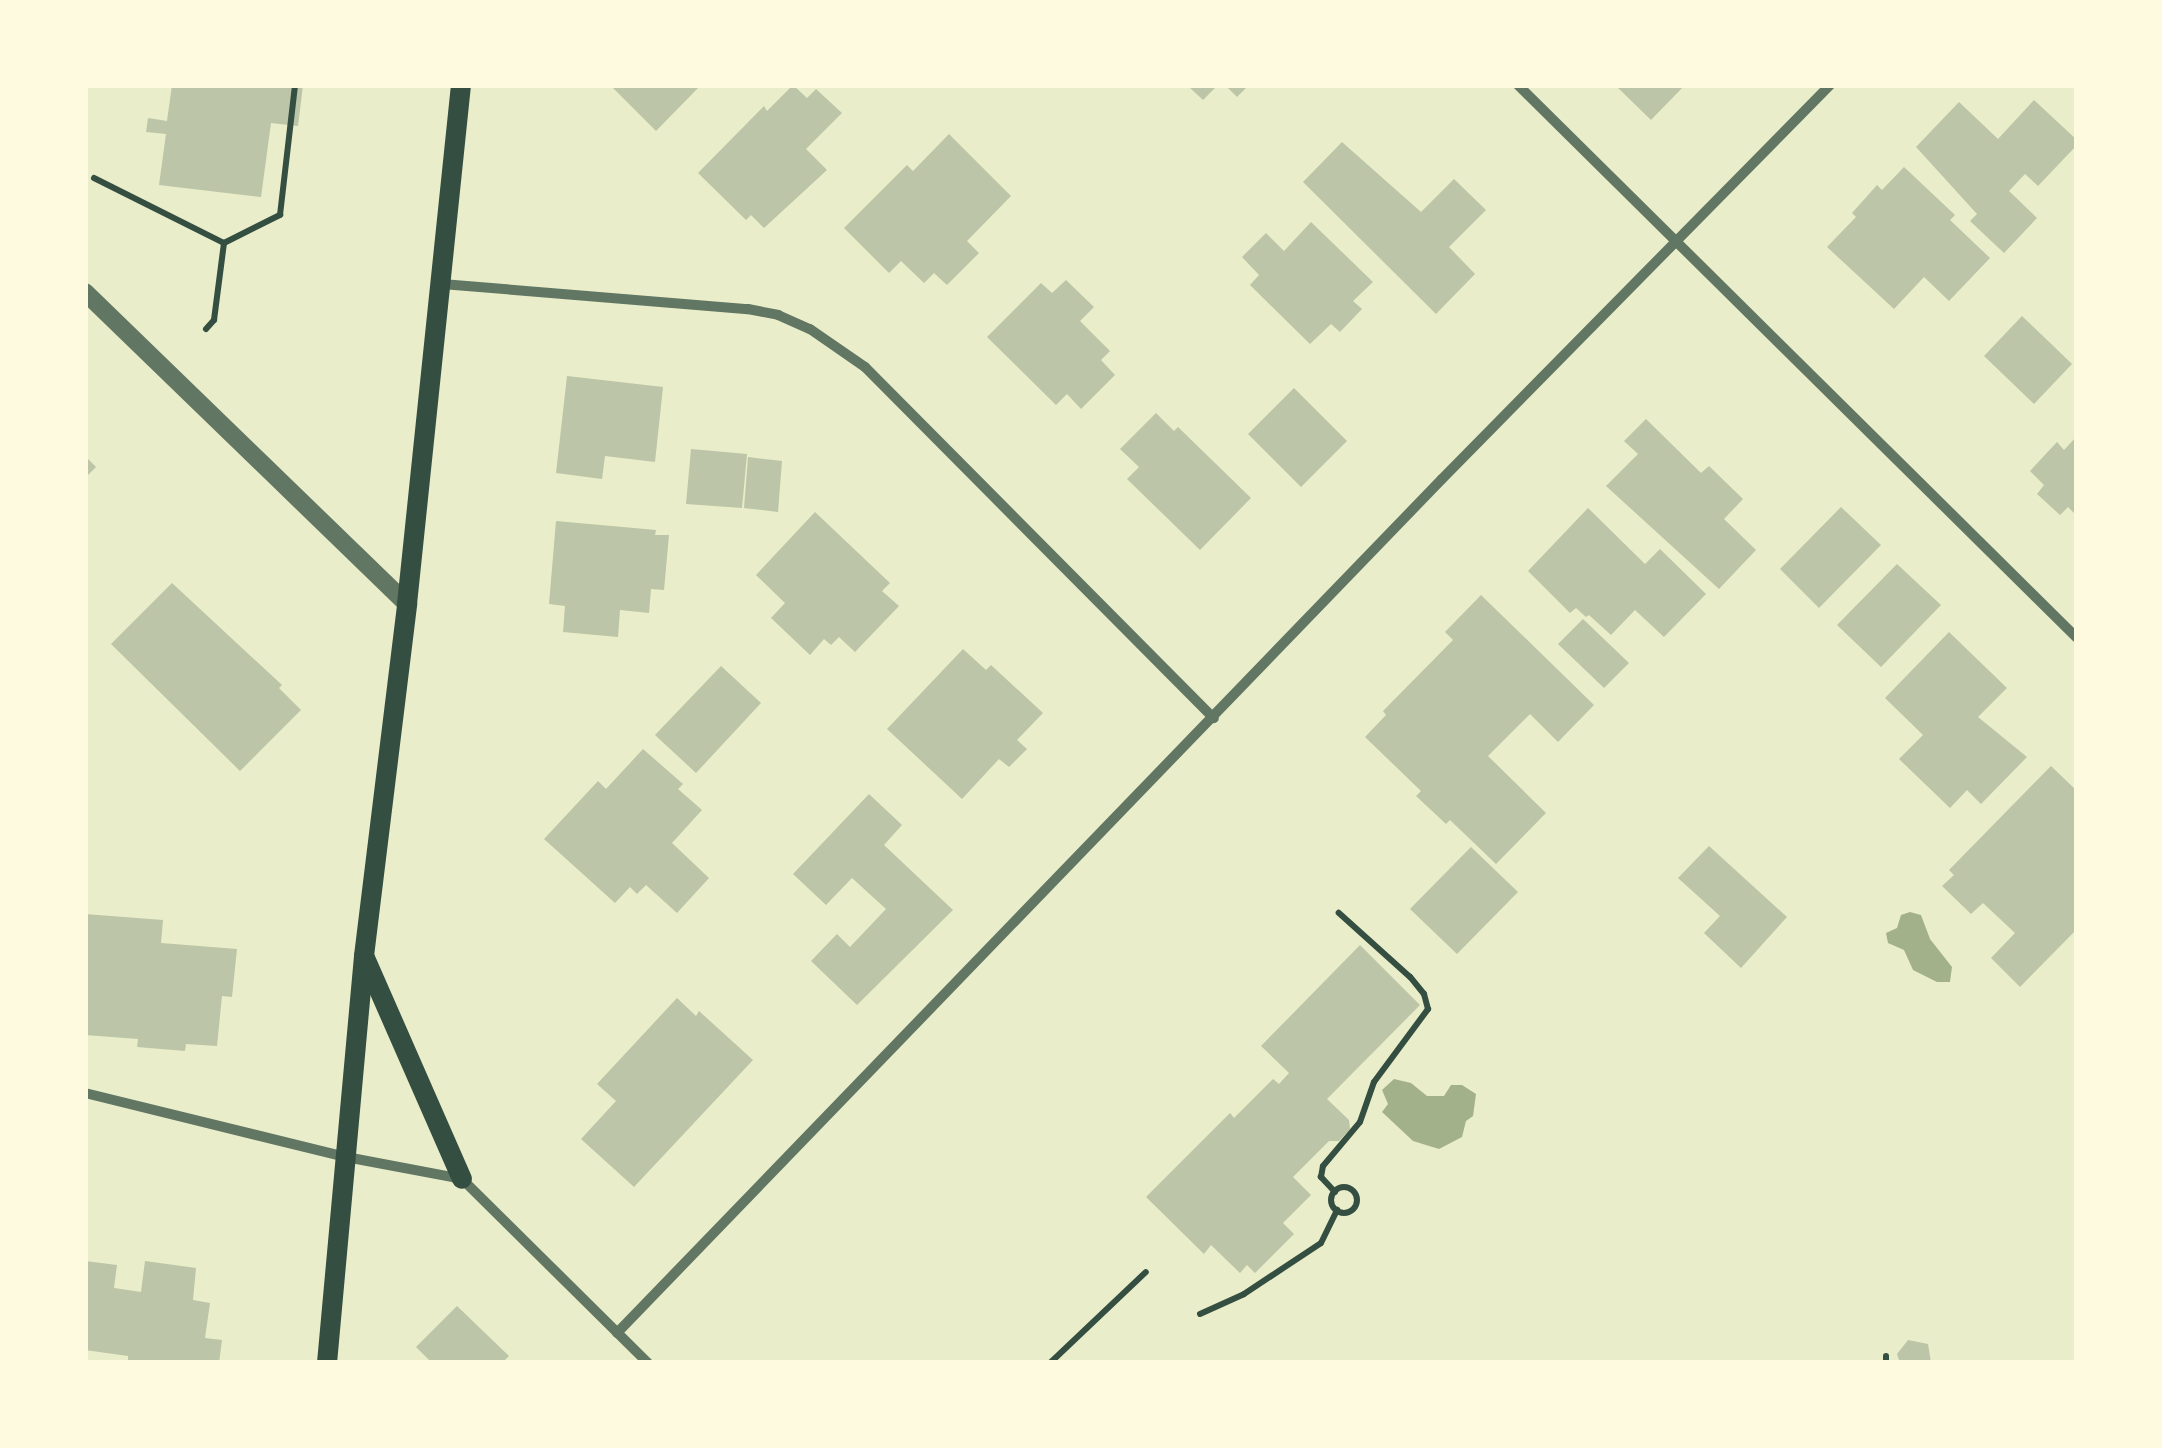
<!DOCTYPE html>
<html>
<head>
<meta charset="utf-8">
<style>
	body { margin:0 }
	#map { position:relative; width:2162px; height:1448px; overflow:hidden; background:#e9edc9; font-family:"DejaVu Sans",sans-serif }
	div>[style] { position:absolute }
	[style*='--x'] { left:calc(var(--x)*1px); top:calc(var(--y)*1px); width:calc(var(--w)*1px); rotate:calc(var(--a)*1deg) }
	.water>* { inset:0; background:#a3b18a }
	.building>* { inset:0; background:#bcc5a7 }
	.path>* { height:6px; margin:-3px; padding:0 3px; transform-origin:3px; border-radius:3px; background:#344e41 }
	.path>.ring { margin:-3px; padding:0; box-sizing:content-box; background:none; border:6px solid #344e41; border-radius:50% }
	.minor>* { height:10px; margin:-5px; padding:0 5px; transform-origin:5px; border-radius:5px; background:#617663 }
	.tertiary>* { height:18px; margin:-9px; padding:0 9px; transform-origin:9px; border-radius:9px; background:#617663 }
	.secondary>* { height:20px; margin:-10px; padding:0 10px; transform-origin:10px; border-radius:10px; background:#344e41 }
	span { translate:-50% -50%; white-space:nowrap; text-align:center; line-height:1.15; -webkit-text-stroke:9px #fefae0; paint-order:stroke }
	.frame { position:absolute; inset:0; border:88px solid #fefae0; pointer-events:none }
</style>
</head>
<body>
<div id="map">
	<div class="water">
		<div style="clip-path:polygon(1910px 912px,1921px 915px,1930px 939px,1952px 967px,1950px 982px,1937px 982px,1913px 970px,1904px 950px,1888px 943px,1886px 933px,1897px 928px,1901px 915px)"></div>
		<div style="clip-path:polygon(1394px 1079px,1411px 1083px,1427px 1096px,1444px 1096px,1451px 1085px,1462px 1085px,1476px 1094px,1473px 1116px,1466px 1121px,1462px 1137px,1439px 1149px,1413px 1141px,1382px 1112px,1388px 1104px,1382px 1090px)"></div>
	</div>
	<div class="building">
		<div style="clip-path:polygon(172px 85px,303px 85px,298px 126px,271px 123px,261px 197px,159px 185px,166px 134px,146px 132px,148px 118px,167px 121px)"></div>
		<div style="clip-path:polygon(610px 85px,701px 85px,656px 131px)"></div>
		<div style="clip-path:polygon(793px 85px,807px 98px,816px 89px,842px 113px,806px 149px,827px 170px,764px 228px,751px 215px,746px 220px,698px 173px,764px 106px,767px 111px)"></div>
		<div style="clip-path:polygon(1187px 85px,1218px 85px,1203px 100px)"></div>
		<div style="clip-path:polygon(1225px 85px,1249px 85px,1237px 97px)"></div>
		<div style="clip-path:polygon(1615px 85px,1685px 85px,1651px 120px)"></div>
		<div style="clip-path:polygon(2034px 100px,2077px 140px,2077px 145px,2038px 186px,2025px 174px,2009px 191px,2037px 218px,2004px 253px,1970px 221px,1977px 214px,1916px 147px,1959px 102px,1998px 139px)"></div>
		<div style="clip-path:polygon(949px 134px,1011px 196px,967px 241px,979px 253px,947px 285px,934px 273px,924px 283px,901px 261px,889px 273px,844px 228px,907px 165px,913px 171px)"></div>
		<div style="clip-path:polygon(1342px 142px,1421px 212px,1454px 179px,1486px 210px,1449px 247px,1475px 274px,1436px 314px,1303px 182px)"></div>
		<div style="clip-path:polygon(1904px 167px,1955px 215px,1950px 220px,1990px 258px,1949px 301px,1924px 277px,1894px 309px,1827px 247px,1856px 217px,1852px 213px,1877px 185px,1882px 190px)"></div>
		<div style="clip-path:polygon(1311px 222px,1373px 282px,1353px 301px,1362px 309px,1340px 332px,1331px 324px,1310px 344px,1250px 285px,1259px 275px,1242px 257px,1266px 233px,1284px 251px)"></div>
		<div style="clip-path:polygon(1066px 280px,1094px 307px,1080px 321px,1110px 351px,1101px 360px,1115px 375px,1081px 409px,1067px 394px,1056px 405px,987px 337px,1041px 283px,1052px 293px)"></div>
		<div style="clip-path:polygon(2022px 316px,2072px 364px,2034px 404px,1984px 356px)"></div>
		<div style="clip-path:polygon(567px 376px,663px 387px,655px 462px,605px 456px,602px 479px,556px 473px)"></div>
		<div style="clip-path:polygon(1294px 388px,1347px 441px,1301px 487px,1248px 434px)"></div>
		<div style="clip-path:polygon(1156px 413px,1174px 431px,1178px 427px,1251px 498px,1200px 550px,1127px 479px,1139px 467px,1120px 449px)"></div>
		<div style="clip-path:polygon(1646px 419px,1701px 473px,1709px 466px,1743px 499px,1724px 519px,1756px 550px,1719px 589px,1606px 486px,1638px 454px,1624px 441px)"></div>
		<div style="clip-path:polygon(2077px 436px,2077px 509px,2074px 513px,2068px 507px,2060px 515px,2037px 494px,2044px 485px,2030px 471px,2057px 442px,2064px 450px)"></div>
		<div style="clip-path:polygon(691px 449px,747px 454px,742px 508px,686px 504px)"></div>
		<div style="clip-path:polygon(85px 456px,96px 467px,85px 478px)"></div>
		<div style="clip-path:polygon(748px 457px,782px 461px,778px 512px,744px 508px)"></div>
		<div style="clip-path:polygon(1841px 507px,1881px 545px,1819px 608px,1780px 569px)"></div>
		<div style="clip-path:polygon(1588px 508px,1645px 564px,1660px 549px,1706px 594px,1664px 637px,1635px 610px,1611px 635px,1589px 615px,1586px 617px,1576px 608px,1570px 613px,1528px 571px)"></div>
		<div style="clip-path:polygon(815px 512px,890px 583px,882px 591px,899px 606px,855px 652px,839px 637px,831px 645px,824px 639px,810px 655px,771px 618px,785px 603px,756px 575px)"></div>
		<div style="clip-path:polygon(556px 521px,656px 530px,655px 535px,669px 535px,664px 590px,651px 589px,649px 613px,620px 610px,618px 637px,563px 632px,565px 606px,549px 604px)"></div>
		<div style="clip-path:polygon(1897px 564px,1941px 605px,1881px 667px,1837px 625px)"></div>
		<div style="clip-path:polygon(172px 583px,282px 685px,279px 688px,301px 710px,240px 771px,111px 644px)"></div>
		<div style="clip-path:polygon(1481px 595px,1594px 705px,1558px 742px,1530px 714px,1488px 756px,1546px 813px,1496px 864px,1450px 820px,1446px 824px,1416px 796px,1421px 791px,1365px 737px,1386px 715px,1383px 711px,1453px 640px,1445px 632px)"></div>
		<div style="clip-path:polygon(1583px 619px,1629px 663px,1604px 688px,1558px 644px)"></div>
		<div style="clip-path:polygon(1949px 632px,2007px 688px,1978px 717px,2027px 757px,1981px 804px,1967px 790px,1950px 808px,1899px 759px,1923px 735px,1885px 698px)"></div>
		<div style="clip-path:polygon(963px 649px,986px 670px,991px 665px,1043px 713px,1017px 740px,1027px 749px,1009px 767px,999px 759px,962px 799px,887px 729px)"></div>
		<div style="clip-path:polygon(721px 666px,761px 703px,696px 773px,655px 735px)"></div>
		<div style="clip-path:polygon(643px 749px,683px 784px,678px 789px,702px 810px,672px 843px,709px 878px,677px 913px,646px 885px,637px 894px,630px 887px,615px 903px,544px 839px,598px 781px,606px 789px)"></div>
		<div style="clip-path:polygon(2051px 766px,2077px 791px,2077px 929px,2020px 987px,1991px 958px,2015px 933px,1983px 903px,1971px 914px,1942px 886px,1954px 875px,1949px 870px)"></div>
		<div style="clip-path:polygon(869px 794px,902px 825px,884px 845px,953px 910px,857px 1005px,811px 961px,837px 934px,850px 947px,886px 909px,852px 878px,826px 905px,793px 874px)"></div>
		<div style="clip-path:polygon(1709px 846px,1787px 917px,1741px 968px,1704px 933px,1720px 916px,1678px 878px)"></div>
		<div style="clip-path:polygon(1471px 847px,1518px 892px,1457px 954px,1410px 909px)"></div>
		<div style="clip-path:polygon(85px 914px,163px 920px,161px 943px,237px 949px,232px 997px,222px 996px,217px 1046px,186px 1044px,185px 1051px,137px 1047px,138px 1039px,85px 1035px)"></div>
		<div style="clip-path:polygon(1360px 945px,1420px 1005px,1327px 1099px,1349px 1120px,1350px 1129px,1339px 1141px,1329px 1141px,1293px 1177px,1311px 1195px,1283px 1223px,1294px 1234px,1255px 1273px,1247px 1265px,1240px 1273px,1211px 1245px,1204px 1254px,1146px 1197px,1230px 1113px,1234px 1118px,1273px 1079px,1279px 1084px,1289px 1073px,1261px 1046px)"></div>
		<div style="clip-path:polygon(677px 998px,696px 1016px,699px 1011px,753px 1060px,634px 1187px,581px 1139px,616px 1101px,597px 1084px)"></div>
		<div style="clip-path:polygon(85px 1261px,117px 1265px,114px 1288px,141px 1292px,145px 1261px,196px 1268px,193px 1300px,210px 1303px,205px 1338px,222px 1340px,219px 1363px,128px 1363px,128px 1356px,85px 1350px)"></div>
		<div style="clip-path:polygon(457px 1306px,509px 1356px,502px 1363px,432px 1363px,416px 1347px)"></div>
		<div style="clip-path:polygon(1908px 1340px,1928px 1344px,1931px 1363px,1900px 1363px,1897px 1354px)"></div>
	</div>
	<div class="path">
		<div style="--x:94;--y:178;--w:145;--a:26.6"></div>
		<div style="--x:206;--y:329;--w:12;--a:-48"></div>
		<div style="--x:214;--y:320;--w:78;--a:-82.6"></div>
		<div style="--x:224;--y:243;--w:63;--a:-26.6"></div>
		<div style="--x:280;--y:215;--w:131;--a:-83.4"></div>
		<div class="ring" style="left:1331px;top:1187px;width:20px;height:20px"></div>
		<div style="--x:1335;--y:1192;--w:21;--a:-133"></div>
		<div style="--x:1321;--y:1177;--w:11;--a:-80"></div>
		<div style="--x:1323;--y:1166;--w:57;--a:-49.9"></div>
		<div style="--x:1360;--y:1122;--w:42;--a:-70.7"></div>
		<div style="--x:1374;--y:1082;--w:91;--a:-53.5"></div>
		<div style="--x:1428;--y:1009;--w:16;--a:-105"></div>
		<div style="--x:1424;--y:994;--w:22;--a:-129"></div>
		<div style="--x:1410;--y:977;--w:96;--a:-138"></div>
		<div style="--x:1200;--y:1314;--w:48;--a:-24.4"></div>
		<div style="--x:1244;--y:1294;--w:92;--a:-33.5"></div>
		<div style="--x:1321;--y:1243;--w:37;--a:-64"></div>
		<div style="--x:1886;--y:1356;--w:7;--a:90"></div>
		<div style="--x:1050;--y:1363;--w:132;--a:-43.5"></div>
	</div>
	<div class="minor">
		<div style="--x:1518;--y:85;--w:786;--a:44.69"></div>
		<div style="--x:442;--y:284;--w:307;--a:4.7"></div>
		<div style="--x:748;--y:309;--w:31;--a:11"></div>
		<div style="--x:778;--y:315;--w:35;--a:24"></div>
		<div style="--x:810;--y:329;--w:67;--a:34.6"></div>
		<div style="--x:865;--y:367;--w:495;--a:45.2"></div>
		<div style="--x:85;--y:1093;--w:269;--a:13.8"></div>
		<div style="--x:346;--y:1157;--w:118;--a:10.7"></div>
		<div style="--x:462;--y:1179;--w:262;--a:44.7"></div>
		<div style="--x:617;--y:1333;--w:1187;--a:-45.99"></div>
		<div style="--x:1442;--y:479;--w:553;--a:-45.44"></div>
	</div>
	<div class="tertiary">
		<div style="--x:85;--y:292;--w:448;--a:44.1"></div>
	</div>
	<div class="secondary">
		<div style="--x:365;--y:958;--w:241;--a:66.3"></div>
		<div style="--x:327;--y:1363;--w:409;--a:-84.8"></div>
		<div style="--x:364;--y:956;--w:355;--a:-83"></div>
		<div style="--x:407;--y:604;--w:522;--a:-84.06"></div>
	</div>
	<div class="frame"></div>
</div>
</body>
</html>
